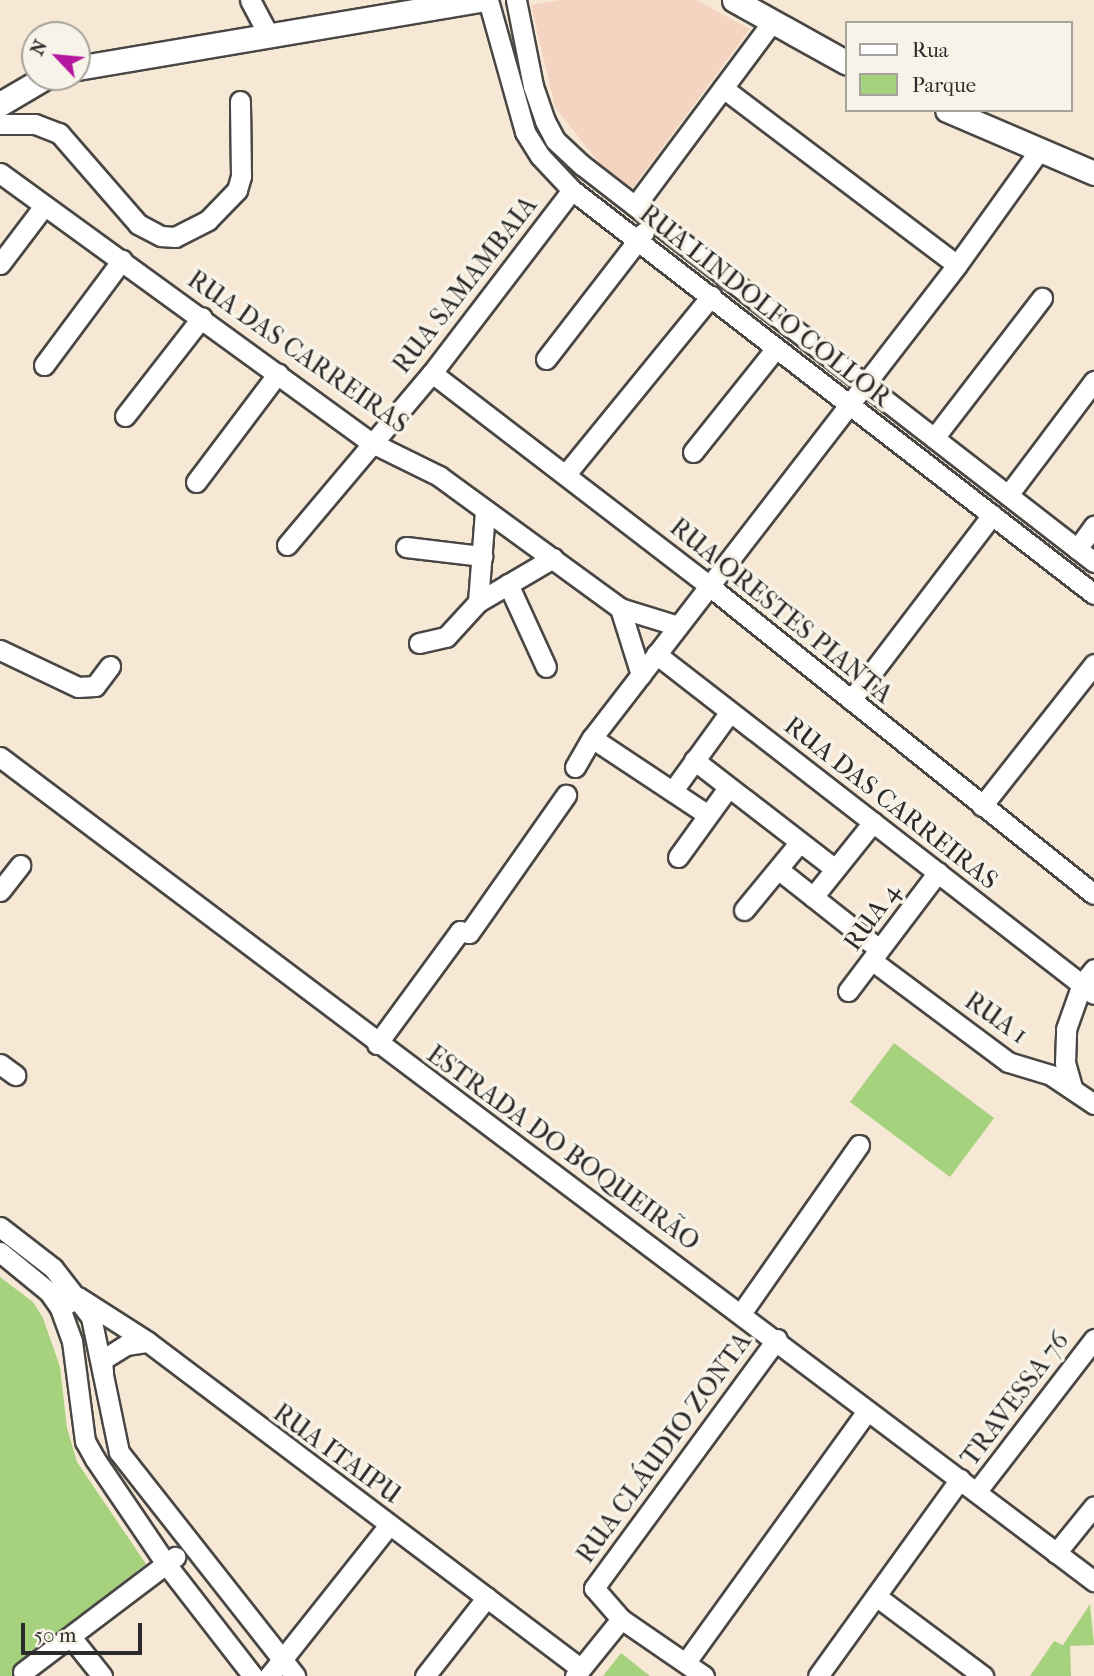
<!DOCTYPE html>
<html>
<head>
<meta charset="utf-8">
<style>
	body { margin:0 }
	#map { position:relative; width:1094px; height:1676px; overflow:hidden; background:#f6e8d5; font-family:"IM FELL French Canon",serif }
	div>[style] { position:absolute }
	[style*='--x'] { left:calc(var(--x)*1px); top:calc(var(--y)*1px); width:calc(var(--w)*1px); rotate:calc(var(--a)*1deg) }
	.built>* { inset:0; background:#f4d3c0 }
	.green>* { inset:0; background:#a6d27e }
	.roads { filter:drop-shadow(2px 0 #494744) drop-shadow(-2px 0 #494744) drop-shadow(0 2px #494744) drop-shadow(0 -2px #494744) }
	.minor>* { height:19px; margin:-9.5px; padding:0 9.5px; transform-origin:9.5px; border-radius:9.5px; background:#fff }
	.major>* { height:23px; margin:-11.5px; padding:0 11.5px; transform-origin:11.5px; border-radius:11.5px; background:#fff }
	span { translate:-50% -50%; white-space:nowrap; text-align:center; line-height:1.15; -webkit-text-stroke:7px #f7f3e8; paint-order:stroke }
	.street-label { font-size:26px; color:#2b2b2b }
	.legend { position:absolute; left:845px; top:21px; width:228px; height:91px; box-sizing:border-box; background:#f7f3e8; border:2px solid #a5a39c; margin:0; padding:9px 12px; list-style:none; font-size:21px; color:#2b2b2b }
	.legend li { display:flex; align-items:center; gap:14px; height:35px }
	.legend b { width:35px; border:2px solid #a5a39c }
	.north { position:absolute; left:21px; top:21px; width:70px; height:70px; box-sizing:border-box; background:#f7f3e8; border:2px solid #a5a39c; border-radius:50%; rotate:296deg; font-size:19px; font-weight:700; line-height:28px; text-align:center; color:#2b2b2b }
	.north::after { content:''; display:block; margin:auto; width:24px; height:32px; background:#b5179e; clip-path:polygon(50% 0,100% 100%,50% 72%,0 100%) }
	.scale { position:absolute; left:21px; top:1623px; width:121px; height:32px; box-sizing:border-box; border:4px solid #2b2b2b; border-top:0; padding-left:9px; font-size:21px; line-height:24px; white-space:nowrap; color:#2b2b2b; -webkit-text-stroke:5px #f7f3e8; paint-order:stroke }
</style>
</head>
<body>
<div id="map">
	<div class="built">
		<div style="clip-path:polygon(561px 0,696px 0,750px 29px,631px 190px,600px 164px,555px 107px,531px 5px)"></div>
	</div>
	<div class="green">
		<div style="clip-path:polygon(894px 1043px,994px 1118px,950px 1177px,850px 1102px)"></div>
		<div style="clip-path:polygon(0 1277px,33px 1302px,43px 1318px,60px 1367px,67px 1428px,77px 1462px,146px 1564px,18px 1663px,23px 1676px,0 1676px)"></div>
		<div style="clip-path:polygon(1090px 1604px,1094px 1645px,1070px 1646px,1071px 1676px,1030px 1676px,1054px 1641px,1063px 1645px)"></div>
		<div style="clip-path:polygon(621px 1653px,650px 1676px,603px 1676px)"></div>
	</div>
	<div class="roads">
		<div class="minor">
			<div style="--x:250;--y:0;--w:40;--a:62"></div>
			<div style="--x:488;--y:0;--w:137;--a:74.3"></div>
			<div style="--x:525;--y:132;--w:28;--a:58"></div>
			<div style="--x:540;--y:156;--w:47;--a:46.7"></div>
			<div style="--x:572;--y:190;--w:660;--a:37.74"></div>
			<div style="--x:516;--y:0;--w:88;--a:78.8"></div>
			<div style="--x:533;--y:86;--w:37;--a:71"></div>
			<div style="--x:545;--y:121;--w:21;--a:62"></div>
			<div style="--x:555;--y:140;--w:37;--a:43"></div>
			<div style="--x:582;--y:165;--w:648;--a:37.79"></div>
			<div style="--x:723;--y:88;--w:293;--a:37.1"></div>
			<div style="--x:0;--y:124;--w:35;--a:0"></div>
			<div style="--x:35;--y:124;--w:26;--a:21"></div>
			<div style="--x:59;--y:133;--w:121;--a:49"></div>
			<div style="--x:138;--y:224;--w:26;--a:28"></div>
			<div style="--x:161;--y:236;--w:14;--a:4"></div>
			<div style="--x:175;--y:237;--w:37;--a:-27"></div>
			<div style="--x:208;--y:220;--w:42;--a:-46"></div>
			<div style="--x:237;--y:190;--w:15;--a:-74"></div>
			<div style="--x:241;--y:176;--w:75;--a:-90.8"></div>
			<div style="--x:0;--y:173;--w:460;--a:36"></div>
			<div style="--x:372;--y:443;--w:75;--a:26.2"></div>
			<div style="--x:439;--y:476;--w:224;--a:36.1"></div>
			<div style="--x:620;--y:608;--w:61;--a:17.2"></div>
			<div style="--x:635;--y:206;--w:229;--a:-53.3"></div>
			<div style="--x:0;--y:264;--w:73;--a:-52.8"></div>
			<div style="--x:546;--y:359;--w:160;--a:-52.3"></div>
			<div style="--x:44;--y:365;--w:131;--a:-53.4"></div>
			<div style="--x:432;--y:373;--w:348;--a:37.5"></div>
			<div style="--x:708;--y:585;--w:494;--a:38.7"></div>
			<div style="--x:125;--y:416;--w:125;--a:-52.1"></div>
			<div style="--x:934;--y:438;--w:177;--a:-52.4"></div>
			<div style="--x:693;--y:452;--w:133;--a:-51.4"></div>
			<div style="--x:566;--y:474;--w:230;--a:-50.8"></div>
			<div style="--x:196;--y:482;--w:136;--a:-53"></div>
			<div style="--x:1008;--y:495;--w:143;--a:-53"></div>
			<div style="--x:287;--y:545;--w:225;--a:-49.9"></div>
			<div style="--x:432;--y:373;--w:230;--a:-52.6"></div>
			<div style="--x:406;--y:547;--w:77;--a:6.8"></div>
			<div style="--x:1077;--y:549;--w:29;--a:-54"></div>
			<div style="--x:508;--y:584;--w:91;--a:65.4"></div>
			<div style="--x:478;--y:602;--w:92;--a:-85.6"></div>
			<div style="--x:620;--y:608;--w:70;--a:72.6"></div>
			<div style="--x:419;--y:643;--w:28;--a:-13"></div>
			<div style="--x:446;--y:637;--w:47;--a:-47.6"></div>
			<div style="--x:478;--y:602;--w:87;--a:-30.4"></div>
			<div style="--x:0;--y:650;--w:86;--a:25.4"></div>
			<div style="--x:78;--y:687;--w:17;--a:-3"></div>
			<div style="--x:95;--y:686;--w:25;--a:-53"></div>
			<div style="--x:656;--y:654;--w:554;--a:37.82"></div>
			<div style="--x:851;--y:700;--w:233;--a:-52.7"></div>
			<div style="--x:592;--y:738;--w:139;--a:33.6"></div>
			<div style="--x:0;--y:757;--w:1370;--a:36.99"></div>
			<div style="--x:694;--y:760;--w:178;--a:37.7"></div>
			<div style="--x:575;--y:767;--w:34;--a:-60"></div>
			<div style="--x:592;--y:738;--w:597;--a:-52.34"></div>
			<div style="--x:957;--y:265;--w:140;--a:-54.3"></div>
			<div style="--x:674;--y:789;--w:95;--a:-54"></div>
			<div style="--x:982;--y:806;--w:181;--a:-51.7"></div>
			<div style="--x:678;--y:857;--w:85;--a:-54.1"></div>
			<div style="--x:779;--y:870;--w:127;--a:38.3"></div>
			<div style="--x:0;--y:891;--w:33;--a:-52"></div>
			<div style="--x:813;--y:897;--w:96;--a:-51.3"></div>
			<div style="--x:744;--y:910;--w:87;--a:-50.6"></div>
			<div style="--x:874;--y:962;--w:167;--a:36.7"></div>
			<div style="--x:1008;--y:1062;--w:45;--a:16.8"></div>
			<div style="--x:1051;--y:1075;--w:52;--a:34"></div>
			<div style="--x:848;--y:991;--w:149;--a:-52.9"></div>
			<div style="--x:377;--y:1044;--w:140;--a:-53.7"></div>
			<div style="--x:460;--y:931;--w:9;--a:13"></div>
			<div style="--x:469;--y:933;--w:169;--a:-54.9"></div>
			<div style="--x:0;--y:1064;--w:19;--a:36"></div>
			<div style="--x:1072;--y:1087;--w:25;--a:-106"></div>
			<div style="--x:1065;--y:1063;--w:34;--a:-88"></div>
			<div style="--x:1066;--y:1029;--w:48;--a:-70.4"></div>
			<div style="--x:1082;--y:984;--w:19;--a:-51"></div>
			<div style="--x:0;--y:1227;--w:67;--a:37.7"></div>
			<div style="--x:53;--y:1268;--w:62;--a:52.2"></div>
			<div style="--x:91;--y:1317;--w:138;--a:78.3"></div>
			<div style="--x:119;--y:1452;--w:285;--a:51.8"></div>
			<div style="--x:0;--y:1252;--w:63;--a:39.2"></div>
			<div style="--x:49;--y:1292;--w:19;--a:55"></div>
			<div style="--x:60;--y:1308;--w:35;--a:70"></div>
			<div style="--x:72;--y:1341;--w:101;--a:82.6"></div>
			<div style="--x:85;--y:1441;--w:21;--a:61"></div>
			<div style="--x:95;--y:1459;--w:127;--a:55.9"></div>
			<div style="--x:166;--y:1564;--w:142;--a:52.2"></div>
			<div style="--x:60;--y:1308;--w:21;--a:-31"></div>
			<div style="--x:78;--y:1297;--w:83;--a:32.7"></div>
			<div style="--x:148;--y:1342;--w:541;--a:37.04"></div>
			<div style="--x:742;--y:1312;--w:204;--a:-55"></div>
			<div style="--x:103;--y:1372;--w:12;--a:-95"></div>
			<div style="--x:102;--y:1360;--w:28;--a:-32"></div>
			<div style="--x:126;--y:1345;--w:22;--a:-8"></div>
			<div style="--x:977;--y:1491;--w:192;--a:-52.4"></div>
			<div style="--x:1056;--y:1553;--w:60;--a:-51"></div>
			<div style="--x:876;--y:1596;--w:134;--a:36.8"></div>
			<div style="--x:71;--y:1637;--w:50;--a:51.5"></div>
			<div style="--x:686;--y:1662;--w:309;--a:-54.2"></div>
			<div style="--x:23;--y:1672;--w:191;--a:-37.1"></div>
			<div style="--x:269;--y:1676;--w:193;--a:-51.5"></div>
			<div style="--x:425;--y:1676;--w:100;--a:-51.9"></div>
			<div style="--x:575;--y:1676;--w:73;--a:-51.1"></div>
			<div style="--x:704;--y:1676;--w:101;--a:-145.5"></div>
			<div style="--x:621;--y:1619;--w:41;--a:-131.1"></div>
			<div style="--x:594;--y:1588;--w:309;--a:-53.7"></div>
			<div style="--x:818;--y:1676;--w:243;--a:-54.2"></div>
		</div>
		<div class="major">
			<div style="--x:734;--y:0;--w:129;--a:29.1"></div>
			<div style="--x:77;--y:68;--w:406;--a:-9.6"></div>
			<div style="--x:0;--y:104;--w:53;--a:-30.4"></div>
			<div style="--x:947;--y:110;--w:160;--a:23.2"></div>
		</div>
	</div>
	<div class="street-label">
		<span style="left:465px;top:285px;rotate:-52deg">RUA SAMAMBAIA</span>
		<span style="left:765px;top:306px;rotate:38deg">RUA LINDOLFO COLLOR</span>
		<span style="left:298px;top:352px;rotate:35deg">RUA DAS CARREIRAS</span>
		<span style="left:781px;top:611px;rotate:39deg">RUA ORESTES PIANTA</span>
		<span style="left:891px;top:803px;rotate:38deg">RUA DAS CARREIRAS</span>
		<span style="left:872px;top:917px;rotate:-54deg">RUA 4</span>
		<span style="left:996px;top:1018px;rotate:35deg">RUA 1</span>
		<span style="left:563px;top:1148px;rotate:36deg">ESTRADA DO BOQUEIRÃO</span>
		<span style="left:1015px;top:1399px;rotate:-53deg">TRAVESSA 76</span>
		<span style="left:664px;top:1448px;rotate:-54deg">RUA CLÁUDIO ZONTA</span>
		<span style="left:337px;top:1454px;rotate:36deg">RUA ITAIPU</span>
	</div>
	<ul class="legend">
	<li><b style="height:9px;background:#fff"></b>Rua</li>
	<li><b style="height:19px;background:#a6d27e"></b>Parque</li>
	</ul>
	<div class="north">N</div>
	<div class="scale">50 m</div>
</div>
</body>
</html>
